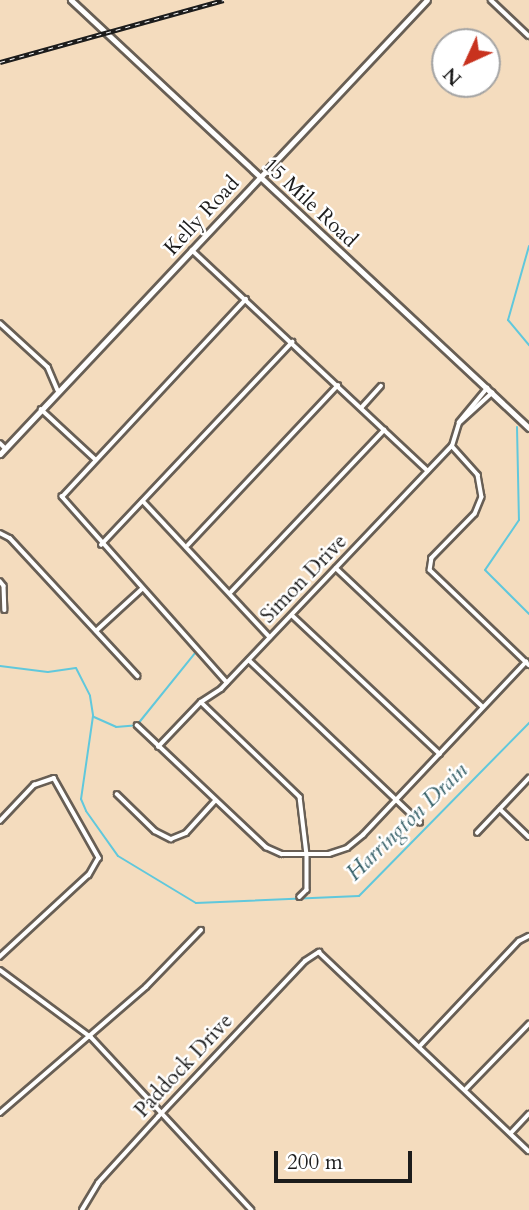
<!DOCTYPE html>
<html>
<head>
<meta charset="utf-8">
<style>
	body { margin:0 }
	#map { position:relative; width:529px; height:1210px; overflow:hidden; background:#f4dcbe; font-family:Cardo,serif }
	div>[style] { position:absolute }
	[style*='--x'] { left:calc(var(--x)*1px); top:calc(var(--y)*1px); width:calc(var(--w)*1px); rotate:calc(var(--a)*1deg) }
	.stream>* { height:2px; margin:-1px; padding:0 1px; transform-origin:1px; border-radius:1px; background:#60c8dc }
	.roads { filter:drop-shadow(2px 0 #685f55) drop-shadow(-2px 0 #685f55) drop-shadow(0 2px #685f55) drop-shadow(0 -2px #685f55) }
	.street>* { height:3.5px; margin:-1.75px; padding:0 1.75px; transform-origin:1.75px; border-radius:1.75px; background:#fff }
	.secondary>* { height:5px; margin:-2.5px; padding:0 2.5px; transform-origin:2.5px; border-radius:2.5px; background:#fff }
	.rail>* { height:4.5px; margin-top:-2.25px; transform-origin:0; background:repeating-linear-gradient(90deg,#fff 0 5px,#1c1c1c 0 10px); box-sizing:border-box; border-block:2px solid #1c1c1c }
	span { translate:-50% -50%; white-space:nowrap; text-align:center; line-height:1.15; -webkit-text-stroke:5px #fff; paint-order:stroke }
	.street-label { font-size:21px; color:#1c1c1c }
	.water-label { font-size:23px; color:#376169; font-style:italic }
	.north { position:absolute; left:431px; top:28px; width:70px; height:70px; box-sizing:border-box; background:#fff; border:2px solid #a4a4a4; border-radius:50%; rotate:225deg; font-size:19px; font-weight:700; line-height:28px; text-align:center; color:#1c1c1c }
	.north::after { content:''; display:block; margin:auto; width:24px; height:32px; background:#c8321e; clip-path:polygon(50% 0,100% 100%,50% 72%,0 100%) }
	.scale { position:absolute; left:274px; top:1151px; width:138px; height:32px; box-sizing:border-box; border:4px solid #1c1c1c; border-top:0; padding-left:9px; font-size:21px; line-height:24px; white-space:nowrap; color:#1c1c1c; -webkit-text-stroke:5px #fff; paint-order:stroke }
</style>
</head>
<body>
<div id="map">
	<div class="stream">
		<div style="--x:529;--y:246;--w:77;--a:105.8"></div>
		<div style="--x:508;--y:320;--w:33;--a:50"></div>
		<div style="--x:517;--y:427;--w:93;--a:88.8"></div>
		<div style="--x:519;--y:520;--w:60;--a:124.2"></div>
		<div style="--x:485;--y:570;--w:62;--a:45"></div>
		<div style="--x:0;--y:666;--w:48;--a:7.1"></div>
		<div style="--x:48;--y:672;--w:28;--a:-8"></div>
		<div style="--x:76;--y:668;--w:31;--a:63"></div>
		<div style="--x:90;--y:696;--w:20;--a:81"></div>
		<div style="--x:93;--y:716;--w:84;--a:98.2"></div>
		<div style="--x:81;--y:799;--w:13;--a:67"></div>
		<div style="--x:86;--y:811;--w:55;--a:54.6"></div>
		<div style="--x:118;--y:856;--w:91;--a:31.1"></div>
		<div style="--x:196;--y:903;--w:163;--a:-2.5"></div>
		<div style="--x:359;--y:896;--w:243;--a:-45.5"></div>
		<div style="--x:94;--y:717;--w:24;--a:24"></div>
		<div style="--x:116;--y:727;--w:21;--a:-5"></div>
		<div style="--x:137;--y:725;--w:92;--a:-51.1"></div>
	</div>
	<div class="roads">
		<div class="street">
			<div style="--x:491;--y:0;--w:52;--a:43.5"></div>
			<div style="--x:192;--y:250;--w:323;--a:43.1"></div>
			<div style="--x:0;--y:323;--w:65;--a:42.5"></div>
			<div style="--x:48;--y:367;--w:25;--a:67"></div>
			<div style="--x:488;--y:388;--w:45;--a:129.6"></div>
			<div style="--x:459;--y:423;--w:45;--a:-42.3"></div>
			<div style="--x:362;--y:407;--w:28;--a:-48"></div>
			<div style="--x:41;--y:409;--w:74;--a:42.8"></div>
			<div style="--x:0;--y:443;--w:7;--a:45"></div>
			<div style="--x:452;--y:446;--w:39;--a:48"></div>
			<div style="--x:478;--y:475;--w:22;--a:80"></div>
			<div style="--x:482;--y:497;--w:18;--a:112"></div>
			<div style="--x:475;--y:514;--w:62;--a:134.3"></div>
			<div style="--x:432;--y:558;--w:12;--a:99"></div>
			<div style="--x:430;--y:570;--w:137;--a:43.8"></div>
			<div style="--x:143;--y:501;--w:186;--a:47"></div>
			<div style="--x:0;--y:533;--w:11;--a:27"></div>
			<div style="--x:10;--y:538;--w:188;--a:47.2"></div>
			<div style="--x:101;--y:545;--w:279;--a:-46.7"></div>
			<div style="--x:188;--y:545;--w:219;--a:-46.8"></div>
			<div style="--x:336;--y:568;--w:202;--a:43.4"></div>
			<div style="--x:0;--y:581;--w:6;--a:51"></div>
			<div style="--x:4;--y:586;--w:24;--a:88"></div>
			<div style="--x:231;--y:592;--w:223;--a:-46.6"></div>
			<div style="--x:292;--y:615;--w:203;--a:43.2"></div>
			<div style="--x:96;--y:631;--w:62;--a:-42.4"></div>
			<div style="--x:249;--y:660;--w:236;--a:43.5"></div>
			<div style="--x:227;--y:683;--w:249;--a:-131.6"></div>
			<div style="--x:62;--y:497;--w:270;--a:-47.1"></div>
			<div style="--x:201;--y:702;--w:137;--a:43.8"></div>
			<div style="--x:300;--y:797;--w:58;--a:83.1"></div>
			<div style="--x:307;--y:855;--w:35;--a:90"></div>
			<div style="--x:307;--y:890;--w:10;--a:135"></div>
			<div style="--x:137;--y:725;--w:178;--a:43.4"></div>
			<div style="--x:266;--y:847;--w:17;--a:24"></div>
			<div style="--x:282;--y:854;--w:47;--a:0"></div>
			<div style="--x:329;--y:854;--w:19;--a:-18"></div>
			<div style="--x:347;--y:848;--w:21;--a:-39"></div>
			<div style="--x:363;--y:835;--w:238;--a:-46.7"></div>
			<div style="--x:158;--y:747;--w:62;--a:-46.3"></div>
			<div style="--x:201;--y:702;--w:24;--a:-33"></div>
			<div style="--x:221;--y:689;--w:335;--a:-46.5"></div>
			<div style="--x:452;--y:446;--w:24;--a:-73"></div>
			<div style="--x:117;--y:794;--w:53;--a:44.2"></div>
			<div style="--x:155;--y:831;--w:18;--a:27"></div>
			<div style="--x:171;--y:839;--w:16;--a:-22"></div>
			<div style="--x:186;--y:833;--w:43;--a:-47.8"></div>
			<div style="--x:500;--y:809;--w:40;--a:44"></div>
			<div style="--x:0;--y:821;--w:50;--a:-46.6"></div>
			<div style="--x:34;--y:785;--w:21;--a:-19"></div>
			<div style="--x:54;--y:778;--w:92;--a:60.6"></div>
			<div style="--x:99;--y:858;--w:20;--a:120"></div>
			<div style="--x:89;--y:875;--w:121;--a:137.3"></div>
			<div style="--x:477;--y:833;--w:76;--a:-46.6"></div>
			<div style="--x:0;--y:970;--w:113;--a:36.4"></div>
			<div style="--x:91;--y:1037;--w:236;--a:47.1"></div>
			<div style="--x:421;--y:1045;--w:143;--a:-46.7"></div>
			<div style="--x:519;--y:941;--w:11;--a:-27"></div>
			<div style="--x:466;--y:1089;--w:91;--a:-45.9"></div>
			<div style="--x:0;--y:1113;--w:193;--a:-40.8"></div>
			<div style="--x:146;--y:987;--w:79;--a:-46"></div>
			<div style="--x:511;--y:1133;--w:26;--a:-47"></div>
			<div style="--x:82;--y:1210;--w:31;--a:-59"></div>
			<div style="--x:98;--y:1183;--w:89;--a:-47.7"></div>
			<div style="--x:158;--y:1117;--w:214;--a:-46.7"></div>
			<div style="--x:305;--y:961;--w:17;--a:-33"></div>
			<div style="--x:319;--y:952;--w:289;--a:43.5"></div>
		</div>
		<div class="secondary">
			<div style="--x:71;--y:0;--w:627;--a:43.06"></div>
			<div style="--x:0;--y:454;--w:623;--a:-46.76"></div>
		</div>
	</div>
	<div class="rail">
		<div style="--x:0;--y:62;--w:232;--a:-15.5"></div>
	</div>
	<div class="street-label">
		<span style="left:310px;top:203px;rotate:43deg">15 Mile Road</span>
		<span style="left:202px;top:216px;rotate:-47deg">Kelly Road</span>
		<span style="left:304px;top:579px;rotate:-46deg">Simon Drive</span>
		<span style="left:184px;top:1066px;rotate:-47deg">Paddock Drive</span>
	</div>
	<div class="water-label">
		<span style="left:407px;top:822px;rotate:-44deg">Harrington Drain</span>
	</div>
	<div class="north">N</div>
	<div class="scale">200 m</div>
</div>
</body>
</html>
